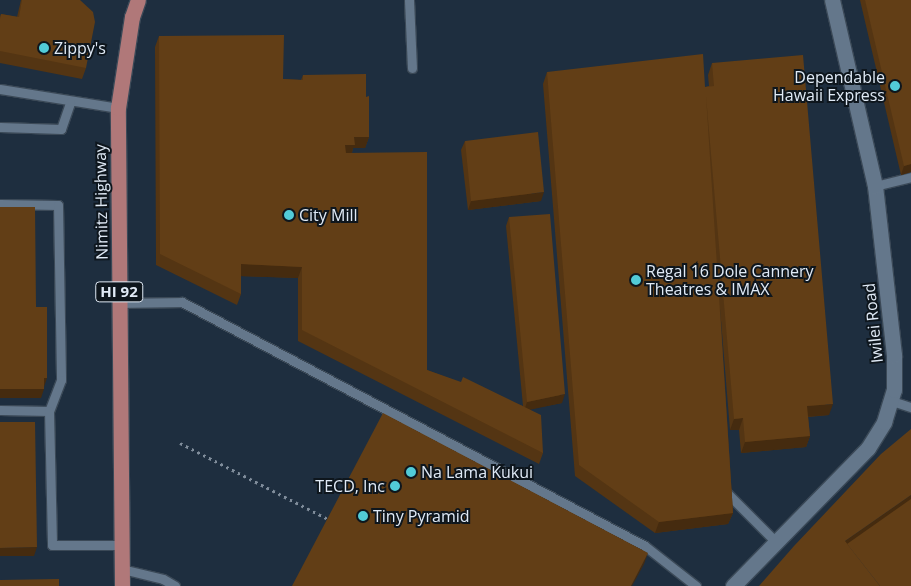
<!DOCTYPE html>
<html>
<head>
<meta charset="utf-8">
<style>
	body { margin:0 }
	#map { position:relative; width:911px; height:586px; overflow:hidden; background:#1e2e3f; font-family:"Open Sans",sans-serif }
	div>[style] { position:absolute }
	[style*='--x'] { left:calc(var(--x)*1px); top:calc(var(--y)*1px); width:calc(var(--w)*1px); rotate:calc(var(--a)*1deg) }
	.path>* { height:3px; margin-top:-1.5px; transform-origin:0; background:repeating-linear-gradient(90deg,#808d9b 0 2.5px,transparent 0 6.5px) }
	.roads { filter:drop-shadow(1px 0 #3b4957) drop-shadow(-1px 0 #3b4957) drop-shadow(0 1px #3b4957) drop-shadow(0 -1px #3b4957) }
	.lane>* { height:9px; margin:-4.5px; padding:0 4.5px; transform-origin:4.5px; border-radius:4.5px; background:#64778b }
	.secondary>* { height:15px; margin:-7.5px; padding:0 7.5px; transform-origin:7.5px; border-radius:7.5px; background:#64778b }
	.primary>* { height:15px; margin:-7.5px; padding:0 7.5px; transform-origin:7.5px; border-radius:7.5px; background:#b07879 }
	.wall>* { inset:0; background:#543513 }
	.shaded-wall>* { inset:0; background:#452b0f }
	.building>* { inset:0; background:#623e16 }
	.dots>* { width:14px; height:14px; translate:-50% -50%; box-sizing:border-box; border:2px solid #0e161d; border-radius:50% }
	span { translate:-50% -50%; white-space:nowrap; text-align:center; line-height:1.15; -webkit-text-stroke:4px #0e161d; paint-order:stroke }
	.shield-label span { padding:1px 4px; background:#0e161d; border:1px solid; border-radius:4px; -webkit-text-stroke-width:0 }
	.shield-label { font-size:15px; color:#e0eaf6; font-weight:700 }
	.poi-label { font-size:16px; color:#e0eaf6 }
	.left { translate:0 -50%; text-align:left }
	.right { translate:-100% -50%; text-align:right }
	.street-label { font-size:16px; color:#e0eaf6 }
</style>
</head>
<body>
<div id="map">
	<div class="path">
		<div style="--x:180;--y:443;--w:169;--a:27.2"></div>
	</div>
	<div class="roads">
		<div class="lane">
			<div style="--x:409;--y:0;--w:68;--a:87.5"></div>
			<div style="--x:0;--y:89;--w:120;--a:9.1"></div>
			<div style="--x:0;--y:127;--w:61;--a:1.9"></div>
			<div style="--x:61;--y:129;--w:28;--a:-71"></div>
			<div style="--x:875;--y:186;--w:37;--a:-14"></div>
			<div style="--x:0;--y:204;--w:58;--a:1"></div>
			<div style="--x:58;--y:205;--w:175;--a:89"></div>
			<div style="--x:61;--y:380;--w:33;--a:111"></div>
			<div style="--x:49;--y:411;--w:49;--a:-178.8"></div>
			<div style="--x:119;--y:303;--w:63;--a:-0.9"></div>
			<div style="--x:182;--y:302;--w:523;--a:27.79"></div>
			<div style="--x:645;--y:546;--w:65;--a:38.1"></div>
			<div style="--x:892;--y:401;--w:20;--a:18"></div>
			<div style="--x:49;--y:411;--w:134;--a:88.7"></div>
			<div style="--x:52;--y:545;--w:69;--a:0"></div>
			<div style="--x:726;--y:492;--w:71;--a:45"></div>
			<div style="--x:122;--y:569;--w:42;--a:13.7"></div>
			<div style="--x:163;--y:579;--w:14;--a:30"></div>
		</div>
		<div class="secondary">
			<div style="--x:733;--y:586;--w:193;--a:-45.6"></div>
			<div style="--x:868;--y:448;--w:31;--a:-58"></div>
			<div style="--x:884;--y:422;--w:34;--a:-73"></div>
			<div style="--x:894;--y:390;--w:35;--a:-90"></div>
			<div style="--x:894;--y:355;--w:170;--a:-96.4"></div>
			<div style="--x:875;--y:186;--w:191;--a:-103"></div>
		</div>
		<div class="primary">
			<div style="--x:122;--y:586;--w:478;--a:-90.5"></div>
			<div style="--x:118;--y:108;--w:92;--a:-81.3"></div>
			<div style="--x:132;--y:17;--w:18;--a:-71"></div>
		</div>
	</div>
	<div class="wall">
		<div style="clip-path:polygon(21px 0,80px 0,86px 68px,82px 79px,0 63px,0 17px,1px 14px,17px 17px)"></div>
		<div style="clip-path:polygon(860px 0,911px 0,911px 172px,901px 175px)"></div>
		<div style="clip-path:polygon(159px 36px,283px 79px,301px 80px,303px 75px,366px 97px,369px 137px,365px 148px,353px 148px,352px 153px,427px 370px,523px 406px,506px 226px,509px 217px,562px 403px,530px 409px,543px 453px,539px 464px,298px 341px,298px 278px,241px 276px,241px 294px,237px 305px,156px 265px,155px 47px)"></div>
		<div style="clip-path:polygon(712px 63px,829px 415px,808px 417px,810px 436px,806px 447px,741px 453px,739px 430px,730px 430px,720px 308px,733px 513px,728px 524px,655px 533px,575px 476px,543px 84px,547px 72px,705px 87px,709px 86px,708px 75px)"></div>
		<div style="clip-path:polygon(465px 141px,541px 201px,468px 210px,461px 150px)"></div>
	</div>
	<div class="shaded-wall">
		<div style="clip-path:polygon(354px 137px,369px 137px,365px 148px,353px 148px,351px 156px,341px 156px,345px 145px)"></div>
		<div style="clip-path:polygon(911px 164px,911px 172px,901px 175px,904px 166px)"></div>
		<div style="clip-path:polygon(544px 192px,541px 201px,468px 210px,471px 201px)"></div>
		<div style="clip-path:polygon(241px 264px,302px 267px,298px 278px,237px 276px)"></div>
		<div style="clip-path:polygon(44px 378px,47px 378px,44px 387px,40px 387px)"></div>
		<div style="clip-path:polygon(0 389px,44px 389px,41px 398px,0 398px)"></div>
		<div style="clip-path:polygon(565px 394px,562px 403px,524px 411px,527px 402px)"></div>
		<div style="clip-path:polygon(833px 404px,829px 415px,803px 417px,807px 406px)"></div>
		<div style="clip-path:polygon(743px 418px,739px 430px,730px 430px,734px 419px)"></div>
		<div style="clip-path:polygon(810px 436px,806px 447px,741px 453px,745px 442px)"></div>
		<div style="clip-path:polygon(911px 495px,911px 502px,844px 548px,845px 541px)"></div>
		<div style="clip-path:polygon(733px 513px,728px 524px,655px 533px,659px 522px)"></div>
		<div style="clip-path:polygon(37px 547px,34px 556px,0 556px,0 548px)"></div>
		<div style="clip-path:polygon(648px 553px,644px 564px,632px 586px,631px 586px)"></div>
	</div>
	<div class="building">
		<div style="clip-path:polygon(22px 0,80px 0,93px 12px,95px 22px,86px 68px,0 51px,0 19px,1px 14px,19px 17px)"></div>
		<div style="clip-path:polygon(865px 0,911px 0,911px 164px,904px 166px)"></div>
		<div style="clip-path:polygon(284px 35px,283px 79px,303px 80px,303px 75px,366px 74px,366px 97px,369px 96px,369px 137px,354px 137px,355px 145px,345px 145px,346px 153px,427px 152px,427px 370px,461px 382px,463px 377px,541px 415px,543px 453px,302px 330px,302px 267px,241px 264px,241px 294px,160px 254px,159px 36px)"></div>
		<div style="clip-path:polygon(703px 54px,705px 87px,714px 86px,712px 63px,803px 55px,833px 404px,807px 406px,810px 436px,745px 442px,743px 418px,734px 419px,706px 96px,733px 513px,659px 522px,579px 465px,547px 72px)"></div>
		<div style="clip-path:polygon(538px 132px,544px 192px,471px 201px,465px 141px)"></div>
		<div style="clip-path:polygon(0 207px,35px 207px,36px 307px,47px 307px,47px 378px,44px 378px,44px 389px,0 389px)"></div>
		<div style="clip-path:polygon(550px 214px,565px 394px,527px 402px,509px 217px)"></div>
		<div style="clip-path:polygon(383px 413px,648px 553px,631px 586px,292px 586px)"></div>
		<div style="clip-path:polygon(0 422px,35px 422px,37px 547px,0 548px)"></div>
		<div style="clip-path:polygon(911px 429px,911px 495px,845px 541px,880px 586px,759px 586px,794px 546px,881px 454px)"></div>
		<div style="clip-path:polygon(911px 499px,911px 586px,880px 586px,847px 544px)"></div>
		<div style="clip-path:polygon(59px 579px,59px 586px,0 586px,0 580px)"></div>
	</div>
	<div class="dots">
		<div style="left:44px;top:48px;background:#52cbd7"></div>
		<div style="left:895px;top:86px;background:#52cbd7"></div>
		<div style="left:289px;top:215px;background:#52cbd7"></div>
		<div style="left:636px;top:280px;background:#52cbd7"></div>
		<div style="left:411px;top:472px;background:#52cbd7"></div>
		<div style="left:395px;top:486px;background:#52cbd7"></div>
		<div style="left:363px;top:516px;background:#52cbd7"></div>
	</div>
	<div class="shield-label">
		<span style="left:119px;top:292px">HI 92</span>
	</div>
	<div class="poi-label">
		<span class="left" style="left:54px;top:48px">Zippy's</span>
		<span class="right" style="left:885px;top:86px">Dependable<br>Hawaii Express</span>
		<span class="left" style="left:299px;top:215px">City Mill</span>
		<span class="left" style="left:646px;top:280px">Regal 16 Dole Cannery<br>Theatres &amp; IMAX</span>
		<span class="left" style="left:421px;top:472px">Na Lama Kukui</span>
		<span class="right" style="left:385px;top:486px">TECD, Inc</span>
		<span class="left" style="left:373px;top:516px">Tiny Pyramid</span>
	</div>
	<div class="street-label">
		<span style="left:101px;top:202px;rotate:-91deg">Nimitz Highway</span>
		<span style="left:873px;top:323px;rotate:-96deg">Iwilei Road</span>
	</div>
</div>
</body>
</html>
